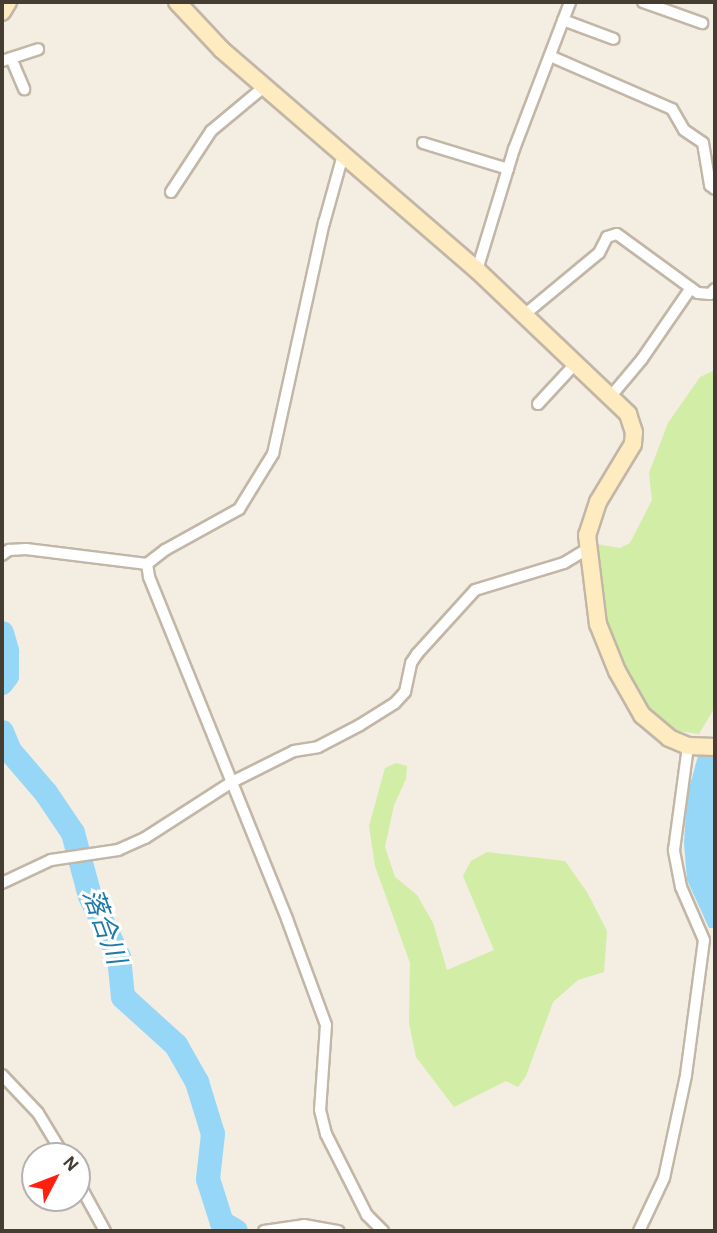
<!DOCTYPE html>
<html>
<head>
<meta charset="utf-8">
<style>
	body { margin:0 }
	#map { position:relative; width:717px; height:1233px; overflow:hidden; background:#f3ede2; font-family:"Alegreya Sans","Noto Sans JP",sans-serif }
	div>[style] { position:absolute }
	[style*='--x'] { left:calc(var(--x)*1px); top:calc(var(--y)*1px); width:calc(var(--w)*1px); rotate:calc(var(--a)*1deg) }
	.green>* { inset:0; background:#d2eda5 }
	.water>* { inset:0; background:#96d7f8 }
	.river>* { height:24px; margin:-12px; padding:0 12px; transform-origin:12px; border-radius:12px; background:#96d7f8 }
	.roads { filter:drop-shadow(2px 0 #c2b7a7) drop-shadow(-2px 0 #c2b7a7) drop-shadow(0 2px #c2b7a7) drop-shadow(0 -2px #c2b7a7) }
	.street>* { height:10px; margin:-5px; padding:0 5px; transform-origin:5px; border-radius:5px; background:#fff }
	.secondary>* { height:16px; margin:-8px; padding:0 8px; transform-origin:8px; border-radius:8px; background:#ffebc0 }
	span { translate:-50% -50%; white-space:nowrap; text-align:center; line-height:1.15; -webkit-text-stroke:6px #fff; paint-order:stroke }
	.water-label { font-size:26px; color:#1e79ab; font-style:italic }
	.frame { position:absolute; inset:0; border:4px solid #453c32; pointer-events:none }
	.north { position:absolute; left:21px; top:1142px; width:70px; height:70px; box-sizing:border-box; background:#fff; border:2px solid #b5b1ad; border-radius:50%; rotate:48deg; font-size:19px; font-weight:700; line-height:28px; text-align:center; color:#453c32 }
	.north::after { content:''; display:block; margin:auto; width:24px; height:32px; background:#ff200d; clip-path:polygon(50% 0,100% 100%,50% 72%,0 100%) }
</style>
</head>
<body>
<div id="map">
	<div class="green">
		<div style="clip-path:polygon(715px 370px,715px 707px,699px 734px,679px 731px,650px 714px,633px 688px,607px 620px,596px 554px,596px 544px,620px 548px,630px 543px,652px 500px,649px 473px,668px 423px,700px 377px)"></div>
		<div style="clip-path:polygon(396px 763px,407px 766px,406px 779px,394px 805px,385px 847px,395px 877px,417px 895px,433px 923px,447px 970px,494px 950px,463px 876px,471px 861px,487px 852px,565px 861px,587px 892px,607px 931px,604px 972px,578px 980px,553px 1002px,526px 1076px,518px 1087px,506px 1081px,454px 1107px,416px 1057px,409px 1023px,410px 963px,375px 866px,369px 826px,385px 768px)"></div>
	</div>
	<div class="water">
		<div style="clip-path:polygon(698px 756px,715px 757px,715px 928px,709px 928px,687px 880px,684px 843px,687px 796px)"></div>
	</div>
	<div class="river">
		<div style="--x:2;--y:633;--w:19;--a:74"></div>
		<div style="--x:7;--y:651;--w:25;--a:90"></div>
		<div style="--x:7;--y:676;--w:9;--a:126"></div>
		<div style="--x:2;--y:732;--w:21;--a:67"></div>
		<div style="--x:10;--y:751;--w:55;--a:49.4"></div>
		<div style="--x:46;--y:793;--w:48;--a:56"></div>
		<div style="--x:73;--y:833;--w:65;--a:74.9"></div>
		<div style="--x:90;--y:896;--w:68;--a:64.6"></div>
		<div style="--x:119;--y:957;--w:40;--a:84.3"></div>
		<div style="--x:123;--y:997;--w:72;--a:42.2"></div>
		<div style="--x:176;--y:1045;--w:43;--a:60.4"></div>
		<div style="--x:197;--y:1082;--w:54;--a:72.9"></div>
		<div style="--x:213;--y:1134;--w:45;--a:96.3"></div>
		<div style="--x:208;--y:1179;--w:46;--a:72.3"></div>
		<div style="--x:222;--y:1223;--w:16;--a:30"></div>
		<div style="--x:302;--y:1231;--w:2;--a:0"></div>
	</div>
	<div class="roads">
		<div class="street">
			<div style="--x:643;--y:2;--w:63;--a:19.6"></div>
			<div style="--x:563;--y:20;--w:54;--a:20.4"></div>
			<div style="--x:550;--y:56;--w:133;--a:23.5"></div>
			<div style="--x:672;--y:109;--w:24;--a:60"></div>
			<div style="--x:684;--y:130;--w:23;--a:34"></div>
			<div style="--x:703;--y:143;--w:43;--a:80.5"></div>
			<div style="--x:710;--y:185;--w:6;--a:39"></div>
			<div style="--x:11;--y:58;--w:34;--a:67"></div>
			<div style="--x:2;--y:61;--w:38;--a:-18"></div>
			<div style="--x:423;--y:143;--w:89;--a:17"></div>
			<div style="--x:171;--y:192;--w:73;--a:-56.7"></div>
			<div style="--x:211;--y:131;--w:69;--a:-39.7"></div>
			<div style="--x:477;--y:270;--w:127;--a:-73"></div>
			<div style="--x:514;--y:149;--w:157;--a:-69.1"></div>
			<div style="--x:524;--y:315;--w:97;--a:-39.6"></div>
			<div style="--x:599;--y:253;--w:18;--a:-63"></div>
			<div style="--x:607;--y:237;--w:10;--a:-17"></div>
			<div style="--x:617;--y:234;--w:100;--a:36.1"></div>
			<div style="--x:698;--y:293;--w:12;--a:5"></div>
			<div style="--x:710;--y:294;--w:7;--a:-45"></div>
			<div style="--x:611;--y:396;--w:48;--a:-50"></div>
			<div style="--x:642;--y:359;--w:86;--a:-55.4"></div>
			<div style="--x:538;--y:404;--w:56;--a:-47.2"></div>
			<div style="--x:2;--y:555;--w:9;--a:-36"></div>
			<div style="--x:9;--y:550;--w:17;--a:-3"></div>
			<div style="--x:26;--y:549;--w:122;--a:7.1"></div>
			<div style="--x:147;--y:564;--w:23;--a:-38"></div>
			<div style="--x:165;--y:550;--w:85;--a:-29"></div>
			<div style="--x:239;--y:509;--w:65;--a:-58.3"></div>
			<div style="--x:273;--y:454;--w:237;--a:-77.6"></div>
			<div style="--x:324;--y:223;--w:71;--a:-74.4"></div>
			<div style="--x:147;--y:564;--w:13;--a:81"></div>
			<div style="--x:149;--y:577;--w:369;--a:68"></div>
			<div style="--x:287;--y:919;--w:113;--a:69.8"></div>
			<div style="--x:326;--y:1025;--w:85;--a:94"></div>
			<div style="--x:320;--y:1110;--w:25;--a:76"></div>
			<div style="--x:326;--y:1134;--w:91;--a:63.2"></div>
			<div style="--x:367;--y:1215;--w:23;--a:45"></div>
			<div style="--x:2;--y:883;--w:54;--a:-25.1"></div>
			<div style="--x:51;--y:860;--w:68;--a:-8.5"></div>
			<div style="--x:118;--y:850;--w:30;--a:-24"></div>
			<div style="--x:145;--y:838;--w:103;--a:-32.8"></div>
			<div style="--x:232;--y:782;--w:69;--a:-26.6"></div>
			<div style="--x:294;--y:751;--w:24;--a:-9"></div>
			<div style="--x:318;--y:747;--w:47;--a:-27.6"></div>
			<div style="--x:360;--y:725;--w:41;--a:-32.2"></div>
			<div style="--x:395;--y:703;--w:15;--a:-48"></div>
			<div style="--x:405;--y:692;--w:30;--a:-78"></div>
			<div style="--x:411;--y:663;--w:11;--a:-56"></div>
			<div style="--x:417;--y:654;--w:86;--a:-47.8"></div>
			<div style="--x:475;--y:590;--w:93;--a:-16.9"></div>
			<div style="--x:564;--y:563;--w:27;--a:-31"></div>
			<div style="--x:2;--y:1075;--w:52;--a:46.5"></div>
			<div style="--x:38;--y:1113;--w:50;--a:58.8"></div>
			<div style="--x:77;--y:1180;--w:58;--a:61.2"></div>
			<div style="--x:264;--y:1231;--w:40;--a:-8.5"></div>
			<div style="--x:304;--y:1225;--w:35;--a:10"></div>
			<div style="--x:639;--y:1231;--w:59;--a:-64.7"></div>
			<div style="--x:664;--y:1178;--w:105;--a:-77.9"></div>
			<div style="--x:686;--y:1075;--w:136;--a:-82.4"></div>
			<div style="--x:704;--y:940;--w:58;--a:-113.5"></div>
			<div style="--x:681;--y:887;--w:38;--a:-101"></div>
			<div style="--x:674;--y:850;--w:105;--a:-82.3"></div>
		</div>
		<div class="secondary">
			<div style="--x:177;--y:2;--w:66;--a:46.8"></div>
			<div style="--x:222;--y:50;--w:337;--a:40.8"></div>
			<div style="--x:477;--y:270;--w:209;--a:43.6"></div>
			<div style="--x:628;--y:414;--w:19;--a:72"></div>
			<div style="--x:634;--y:432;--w:12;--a:95"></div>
			<div style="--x:633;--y:444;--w:68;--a:121.1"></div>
			<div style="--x:598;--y:502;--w:35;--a:108"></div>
			<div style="--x:587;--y:535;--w:90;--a:83"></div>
			<div style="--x:598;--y:624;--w:51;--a:68"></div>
			<div style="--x:617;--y:671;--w:51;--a:60.4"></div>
			<div style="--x:642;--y:715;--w:35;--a:40"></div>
			<div style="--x:669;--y:738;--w:21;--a:23"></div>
			<div style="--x:688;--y:746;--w:27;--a:2"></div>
			<div style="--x:2;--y:12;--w:12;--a:-59"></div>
		</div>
	</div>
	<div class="water-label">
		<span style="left:103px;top:927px;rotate:70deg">落合川</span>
	</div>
	<div class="frame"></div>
	<div class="north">N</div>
</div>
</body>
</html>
